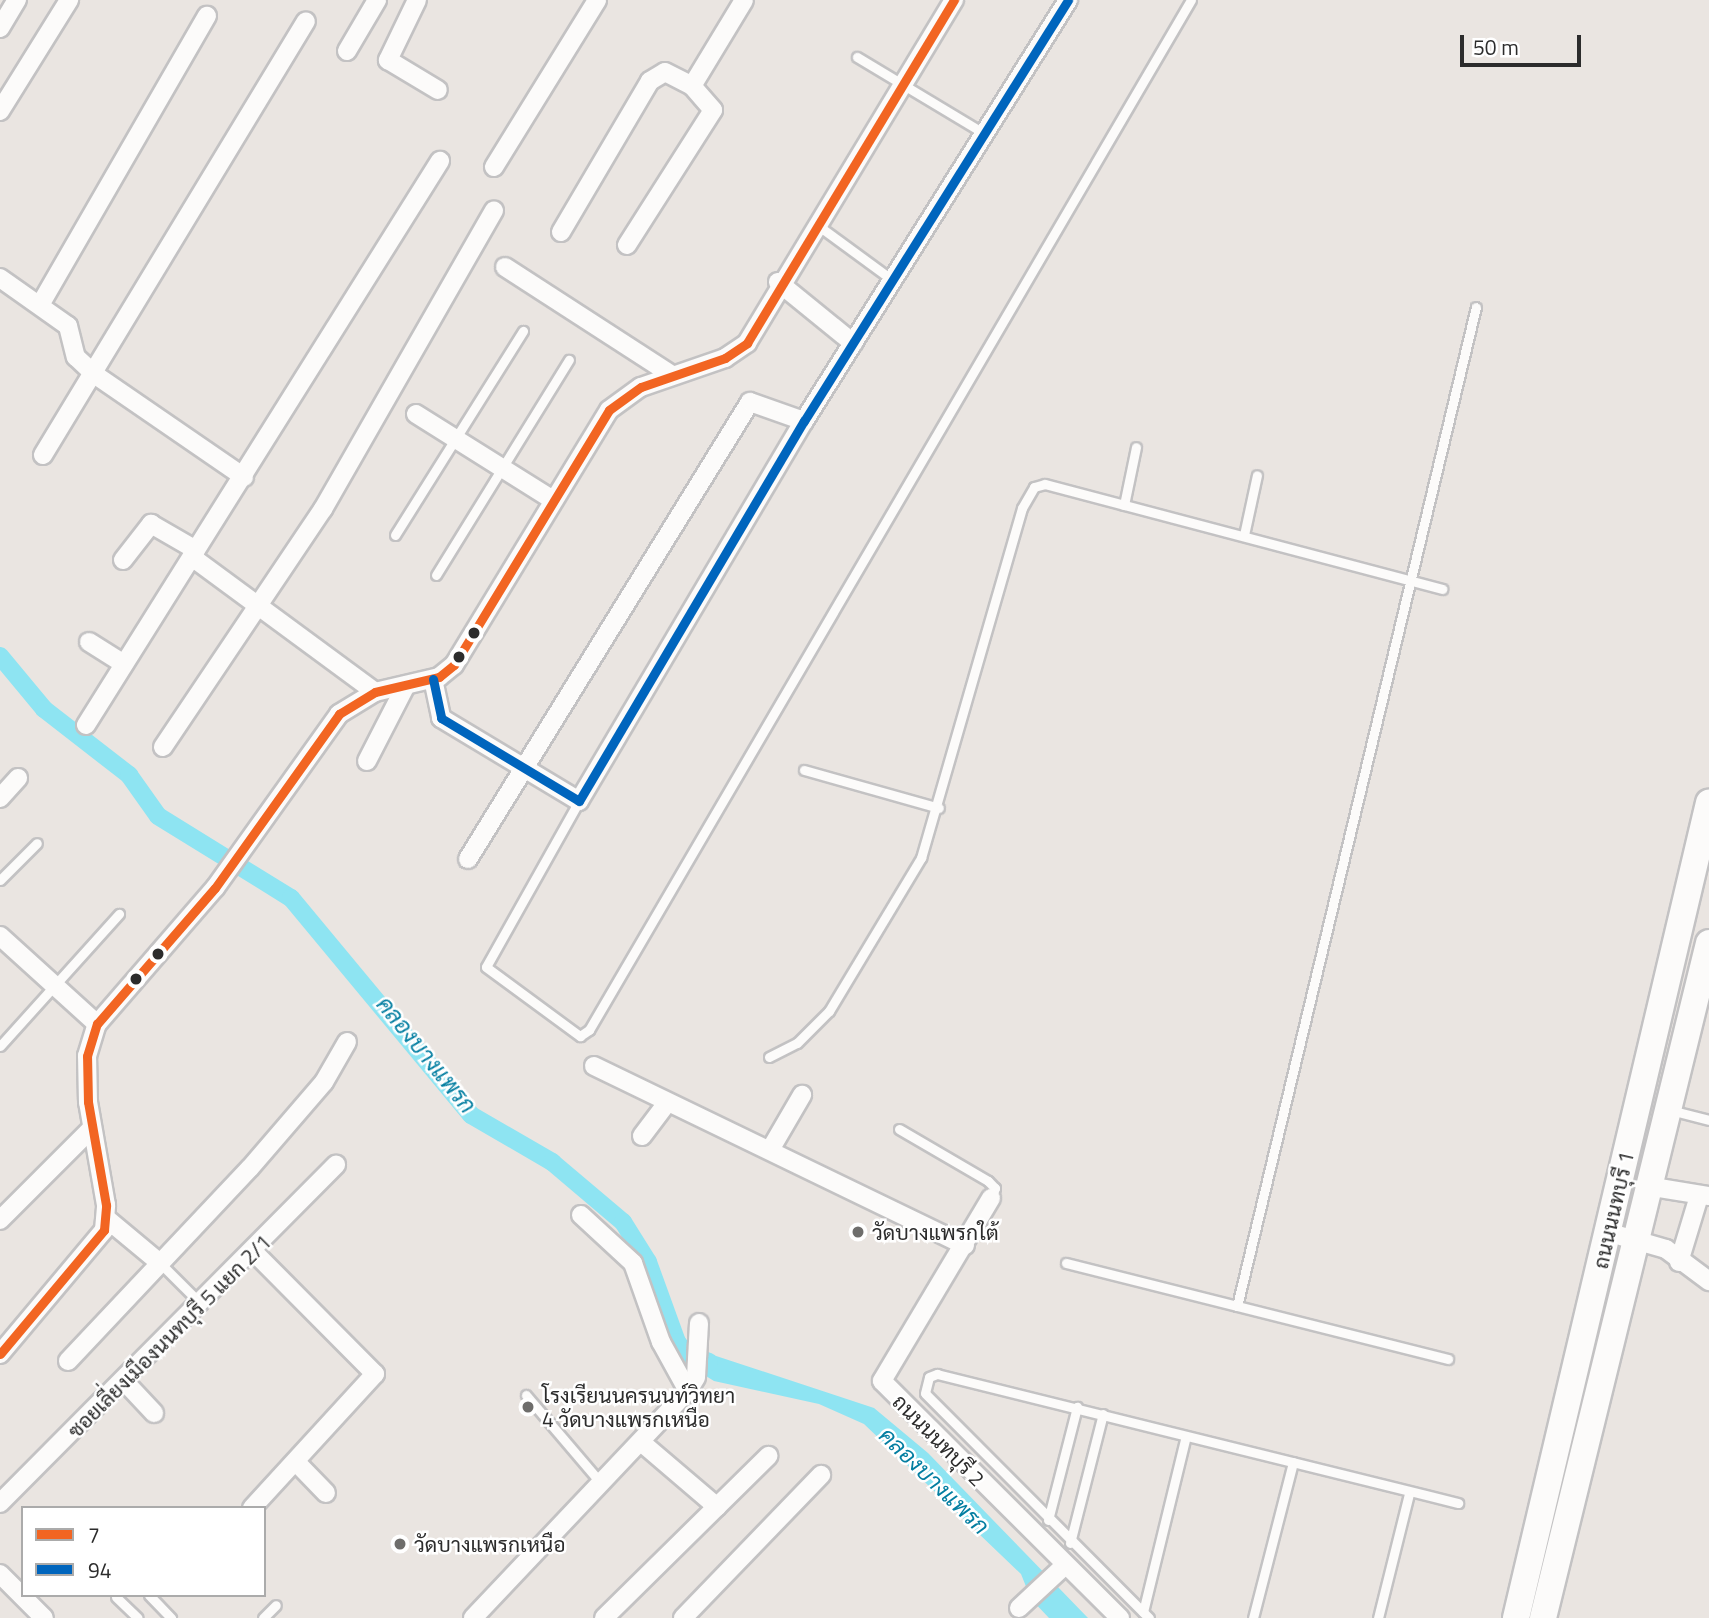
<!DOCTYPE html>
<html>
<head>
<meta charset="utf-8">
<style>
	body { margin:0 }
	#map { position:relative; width:1709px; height:1618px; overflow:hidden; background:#eae5e1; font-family:"Titillium Web",Sarabun,sans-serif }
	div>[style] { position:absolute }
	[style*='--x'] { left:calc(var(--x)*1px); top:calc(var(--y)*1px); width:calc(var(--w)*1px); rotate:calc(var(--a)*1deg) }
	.water>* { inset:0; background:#8ee4f2 }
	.canal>* { height:18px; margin:-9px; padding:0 9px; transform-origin:9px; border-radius:9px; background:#8ee4f2 }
	.roads { filter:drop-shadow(2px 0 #c3c2c3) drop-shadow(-2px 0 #c3c2c3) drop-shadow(0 2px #c3c2c3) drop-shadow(0 -2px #c3c2c3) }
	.lane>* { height:9px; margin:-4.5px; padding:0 4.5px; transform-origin:4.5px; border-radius:4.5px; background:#fcfbfa }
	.street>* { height:18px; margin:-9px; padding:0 9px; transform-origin:9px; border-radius:9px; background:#fcfbfa }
	.secondary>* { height:26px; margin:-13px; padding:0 13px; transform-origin:13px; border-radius:13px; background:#fcfbfa }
	.bus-1>* { height:9px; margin:-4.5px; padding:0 4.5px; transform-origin:4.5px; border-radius:4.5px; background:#f26522 }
	.bus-2>* { height:9px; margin:-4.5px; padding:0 4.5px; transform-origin:4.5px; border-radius:4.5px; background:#0065bd }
	.dots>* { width:19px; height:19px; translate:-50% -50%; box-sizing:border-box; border:4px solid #fff; border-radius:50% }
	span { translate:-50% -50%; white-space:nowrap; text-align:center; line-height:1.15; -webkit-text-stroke:5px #fff; paint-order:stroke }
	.street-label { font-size:21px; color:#2c2c2c }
	.poi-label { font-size:21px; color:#2c2c2c }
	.left { translate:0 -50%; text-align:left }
	.water-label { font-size:23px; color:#037ea1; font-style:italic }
	.legend { position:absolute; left:21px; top:1506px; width:245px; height:91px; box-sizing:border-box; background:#fff; border:2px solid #ababab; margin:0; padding:9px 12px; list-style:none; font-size:21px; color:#2c2c2c }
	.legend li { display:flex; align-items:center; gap:14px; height:35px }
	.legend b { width:35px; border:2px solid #ababab }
	.scale { position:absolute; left:1460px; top:35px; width:121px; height:32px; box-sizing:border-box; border:4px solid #2c2c2c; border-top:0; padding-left:9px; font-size:21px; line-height:24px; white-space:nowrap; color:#2c2c2c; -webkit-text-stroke:5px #fff; paint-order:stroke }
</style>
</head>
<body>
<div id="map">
	<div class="water">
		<div style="clip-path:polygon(704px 1352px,874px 1408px,928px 1453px,1088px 1618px,1049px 1618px,1031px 1599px,1021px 1574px,864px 1424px,819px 1404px,714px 1381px,701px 1373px)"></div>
	</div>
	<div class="canal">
		<div style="--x:0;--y:656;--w:69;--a:50.3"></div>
		<div style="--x:44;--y:709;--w:108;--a:37.8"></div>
		<div style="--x:129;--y:775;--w:50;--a:54.7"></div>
		<div style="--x:158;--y:816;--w:156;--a:31.7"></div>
		<div style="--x:291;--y:898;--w:282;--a:50.3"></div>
		<div style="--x:471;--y:1115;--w:94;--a:30.1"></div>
		<div style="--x:552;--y:1162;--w:93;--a:40.2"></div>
		<div style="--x:623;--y:1222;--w:47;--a:58"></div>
		<div style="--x:648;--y:1262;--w:85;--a:70.1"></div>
		<div style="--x:677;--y:1342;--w:15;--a:53"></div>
		<div style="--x:686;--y:1354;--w:24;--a:19"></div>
	</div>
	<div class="roads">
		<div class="lane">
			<div style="--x:857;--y:57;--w:146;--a:31"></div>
			<div style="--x:816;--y:224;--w:93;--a:36.3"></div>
			<div style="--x:1124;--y:505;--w:59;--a:-78.3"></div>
			<div style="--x:395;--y:535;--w:241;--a:-57.9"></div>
			<div style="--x:1244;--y:535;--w:61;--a:-77.8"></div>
			<div style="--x:436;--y:575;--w:253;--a:-58.3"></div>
			<div style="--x:804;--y:770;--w:140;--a:15.7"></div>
			<div style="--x:579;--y:801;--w:190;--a:119.3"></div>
			<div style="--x:486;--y:967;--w:117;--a:36.3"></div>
			<div style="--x:580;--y:1036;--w:11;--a:-34"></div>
			<div style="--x:589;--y:1030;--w:1193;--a:-59.7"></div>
			<div style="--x:0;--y:880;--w:52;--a:-45"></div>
			<div style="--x:0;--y:1046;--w:178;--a:-48"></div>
			<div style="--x:769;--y:1057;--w:31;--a:-27"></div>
			<div style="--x:797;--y:1043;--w:45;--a:-45"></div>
			<div style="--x:829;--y:1011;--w:179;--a:-59"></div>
			<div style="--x:921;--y:858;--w:364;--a:-73.9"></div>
			<div style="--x:1022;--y:508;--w:24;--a:-60"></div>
			<div style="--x:1034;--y:487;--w:11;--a:-15"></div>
			<div style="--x:1045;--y:484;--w:411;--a:14.8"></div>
			<div style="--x:1670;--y:1110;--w:40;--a:14.4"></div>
			<div style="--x:899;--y:1129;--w:103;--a:30.3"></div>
			<div style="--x:988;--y:1181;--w:10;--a:45"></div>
			<div style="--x:995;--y:1188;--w:11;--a:112"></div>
			<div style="--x:160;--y:1263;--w:57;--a:45"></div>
			<div style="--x:1066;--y:1263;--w:394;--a:14.1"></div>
			<div style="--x:1237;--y:1306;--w:1027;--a:-76.55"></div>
			<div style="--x:526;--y:1395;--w:114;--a:49.6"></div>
			<div style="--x:1048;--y:1520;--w:117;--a:-75.6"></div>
			<div style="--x:1070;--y:1543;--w:133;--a:-75.7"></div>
			<div style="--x:149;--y:1595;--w:32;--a:46"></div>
			<div style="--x:116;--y:1597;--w:30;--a:44"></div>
			<div style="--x:1143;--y:1612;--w:181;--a:-76.3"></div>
			<div style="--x:263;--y:1618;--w:18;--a:-45"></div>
			<div style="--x:1149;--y:1618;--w:317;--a:-134.9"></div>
			<div style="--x:925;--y:1393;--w:16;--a:-76"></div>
			<div style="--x:929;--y:1377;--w:9;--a:-21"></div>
			<div style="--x:937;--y:1374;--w:537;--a:13.91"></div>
			<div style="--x:1253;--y:1618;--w:161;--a:-75.6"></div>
			<div style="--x:1378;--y:1618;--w:128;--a:-76"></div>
		</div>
		<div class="street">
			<div style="--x:417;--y:0;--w:67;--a:115.8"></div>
			<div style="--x:388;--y:60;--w:58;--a:31"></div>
			<div style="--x:0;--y:28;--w:33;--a:-59"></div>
			<div style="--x:347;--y:51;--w:59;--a:-59.5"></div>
			<div style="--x:0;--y:111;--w:131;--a:-58.1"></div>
			<div style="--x:494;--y:167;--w:196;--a:-58.3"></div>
			<div style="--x:561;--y:232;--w:175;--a:-59.5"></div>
			<div style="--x:650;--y:81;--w:17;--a:-31"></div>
			<div style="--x:665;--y:72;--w:30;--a:27"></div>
			<div style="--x:692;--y:86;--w:100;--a:-58.8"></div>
			<div style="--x:627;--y:245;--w:160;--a:-57.5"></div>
			<div style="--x:713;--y:110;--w:32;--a:-131"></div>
			<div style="--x:505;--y:267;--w:199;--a:32.9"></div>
			<div style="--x:0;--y:278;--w:83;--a:35.2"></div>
			<div style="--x:68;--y:326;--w:32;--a:76"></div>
			<div style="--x:76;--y:357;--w:25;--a:43"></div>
			<div style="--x:94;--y:374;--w:182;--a:34.5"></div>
			<div style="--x:778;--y:282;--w:97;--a:39.1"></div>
			<div style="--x:40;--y:305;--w:334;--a:-60"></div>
			<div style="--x:416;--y:414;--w:162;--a:32.1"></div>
			<div style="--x:43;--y:455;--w:507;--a:-58.78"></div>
			<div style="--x:192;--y:557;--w:227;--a:36.4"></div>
			<div style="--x:123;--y:560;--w:46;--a:-52.1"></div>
			<div style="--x:151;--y:524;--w:52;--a:30"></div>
			<div style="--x:89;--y:642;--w:41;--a:32.2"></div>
			<div style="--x:433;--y:679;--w:40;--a:78"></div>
			<div style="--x:441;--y:718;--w:161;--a:31"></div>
			<div style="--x:579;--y:801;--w:442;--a:-59.4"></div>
			<div style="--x:804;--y:421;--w:497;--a:-57.9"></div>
			<div style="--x:86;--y:725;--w:666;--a:-57.89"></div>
			<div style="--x:163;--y:747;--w:287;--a:-56.1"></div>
			<div style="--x:323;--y:509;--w:344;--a:-60.2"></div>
			<div style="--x:367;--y:761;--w:85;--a:-62.8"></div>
			<div style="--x:0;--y:798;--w:27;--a:-48"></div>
			<div style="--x:468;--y:859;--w:537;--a:-58.32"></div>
			<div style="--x:750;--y:402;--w:57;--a:19.4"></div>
			<div style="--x:0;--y:936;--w:131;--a:42.2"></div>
			<div style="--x:594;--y:1066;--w:412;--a:25.8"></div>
			<div style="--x:642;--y:1136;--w:41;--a:-52.9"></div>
			<div style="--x:770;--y:1150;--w:64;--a:-59.8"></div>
			<div style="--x:1647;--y:1186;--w:63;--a:9.2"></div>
			<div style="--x:991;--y:1198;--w:213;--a:120.8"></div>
			<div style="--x:882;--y:1381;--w:336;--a:44.9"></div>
			<div style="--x:581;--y:1215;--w:71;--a:42.7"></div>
			<div style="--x:633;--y:1263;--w:84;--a:70.5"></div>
			<div style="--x:661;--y:1342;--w:56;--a:61.1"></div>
			<div style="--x:107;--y:1219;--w:69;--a:39.7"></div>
			<div style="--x:0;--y:1220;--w:130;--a:-45"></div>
			<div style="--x:1607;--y:1232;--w:61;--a:16.1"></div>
			<div style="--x:1666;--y:1249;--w:54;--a:36.7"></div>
			<div style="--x:1679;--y:1262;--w:69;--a:-73.1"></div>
			<div style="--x:0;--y:1354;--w:162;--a:-50"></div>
			<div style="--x:104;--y:1230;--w:25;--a:-85"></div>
			<div style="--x:106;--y:1205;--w:105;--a:-99.9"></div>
			<div style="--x:88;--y:1102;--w:46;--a:-91.2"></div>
			<div style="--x:87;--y:1056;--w:34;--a:-73"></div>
			<div style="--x:97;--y:1024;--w:180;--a:-49.1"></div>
			<div style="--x:215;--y:888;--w:214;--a:-54.5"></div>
			<div style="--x:339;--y:714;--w:42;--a:-31.4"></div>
			<div style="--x:375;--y:692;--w:66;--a:-13.2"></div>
			<div style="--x:439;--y:677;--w:19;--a:-39"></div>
			<div style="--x:454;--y:665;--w:298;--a:-58.7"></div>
			<div style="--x:609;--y:410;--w:39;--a:-36"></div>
			<div style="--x:641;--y:387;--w:89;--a:-19"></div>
			<div style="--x:725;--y:358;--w:27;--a:-34"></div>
			<div style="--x:747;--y:343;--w:401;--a:-58.9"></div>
			<div style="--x:68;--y:1361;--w:265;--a:-46.7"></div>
			<div style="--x:250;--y:1168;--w:113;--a:-49.3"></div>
			<div style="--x:324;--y:1082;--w:46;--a:-60.1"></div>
			<div style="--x:124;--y:1381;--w:44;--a:46.8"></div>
			<div style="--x:641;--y:1442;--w:100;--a:40.5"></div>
			<div style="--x:296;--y:1462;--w:43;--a:45.9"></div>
			<div style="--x:0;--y:1503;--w:477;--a:-45.2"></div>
			<div style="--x:252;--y:1508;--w:182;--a:-47.5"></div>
			<div style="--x:375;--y:1374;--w:173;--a:-134.8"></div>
			<div style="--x:0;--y:1574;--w:62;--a:45"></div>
			<div style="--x:1019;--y:1608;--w:60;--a:-43"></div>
			<div style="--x:473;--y:1618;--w:313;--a:-46.6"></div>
			<div style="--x:688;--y:1391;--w:16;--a:-60"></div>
			<div style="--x:696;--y:1377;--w:54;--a:-86.8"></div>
			<div style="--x:604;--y:1618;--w:231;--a:-44.6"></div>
			<div style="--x:683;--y:1618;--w:199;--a:-46"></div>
		</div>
		<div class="secondary">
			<div style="--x:1516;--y:1618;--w:838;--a:-76.68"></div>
			<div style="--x:1543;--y:1618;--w:695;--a:-76.18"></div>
		</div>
	</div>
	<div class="bus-1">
		<div style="--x:0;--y:1354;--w:162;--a:-50"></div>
		<div style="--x:104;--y:1230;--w:25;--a:-85"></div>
		<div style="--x:106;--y:1205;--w:105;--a:-99.9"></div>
		<div style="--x:88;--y:1102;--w:46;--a:-91.2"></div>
		<div style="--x:87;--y:1056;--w:34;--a:-73"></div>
		<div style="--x:97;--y:1024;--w:180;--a:-49.1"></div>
		<div style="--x:215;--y:888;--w:214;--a:-54.5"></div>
		<div style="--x:339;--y:714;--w:42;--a:-31.4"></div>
		<div style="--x:375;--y:692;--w:66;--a:-13.2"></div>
		<div style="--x:439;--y:677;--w:19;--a:-39"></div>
		<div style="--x:454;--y:665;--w:298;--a:-58.7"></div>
		<div style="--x:609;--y:410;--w:39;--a:-36"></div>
		<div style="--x:641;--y:387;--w:89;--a:-19"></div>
		<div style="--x:725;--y:358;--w:27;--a:-34"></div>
		<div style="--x:747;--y:343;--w:401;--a:-58.9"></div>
	</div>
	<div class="bus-2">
		<div style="--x:433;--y:679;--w:40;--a:78"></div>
		<div style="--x:441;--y:718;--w:161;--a:31"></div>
		<div style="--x:579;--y:801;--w:442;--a:-59.4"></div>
		<div style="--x:804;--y:421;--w:497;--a:-57.9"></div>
	</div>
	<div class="dots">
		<div style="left:474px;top:633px;background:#2c2c2c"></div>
		<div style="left:459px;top:657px;background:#2c2c2c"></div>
		<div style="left:158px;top:954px;background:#2c2c2c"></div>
		<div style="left:136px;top:979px;background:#2c2c2c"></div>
		<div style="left:858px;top:1232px;background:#6e6d6b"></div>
		<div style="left:528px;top:1407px;background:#6e6d6b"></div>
		<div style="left:400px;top:1544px;background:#6e6d6b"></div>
	</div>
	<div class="street-label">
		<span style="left:1613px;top:1210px;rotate:-77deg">ถนนนนทบุรี 1</span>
		<span style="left:169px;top:1336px;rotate:-45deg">ซอยเลี่ยงเมืองนนทบุรี 5 แยก 2/1</span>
		<span style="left:939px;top:1440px;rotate:45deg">ถนนนนทบุรี 2</span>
	</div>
	<div class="poi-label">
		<span class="left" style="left:872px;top:1232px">วัดบางแพรกใต้</span>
		<span class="left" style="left:542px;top:1407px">โรงเรียนนครนนท์วิทยา<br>4 วัดบางแพรกเหนือ</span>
		<span class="left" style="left:414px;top:1544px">วัดบางแพรกเหนือ</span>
	</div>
	<div class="water-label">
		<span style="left:426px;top:1055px;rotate:51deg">คลองบางแพรก</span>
		<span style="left:934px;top:1481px;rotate:44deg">คลองบางแพรก</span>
	</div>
	<ul class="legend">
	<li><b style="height:9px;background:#f26522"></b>7</li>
	<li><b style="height:9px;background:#0065bd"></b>94</li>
	</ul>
	<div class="scale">50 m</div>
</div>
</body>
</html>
